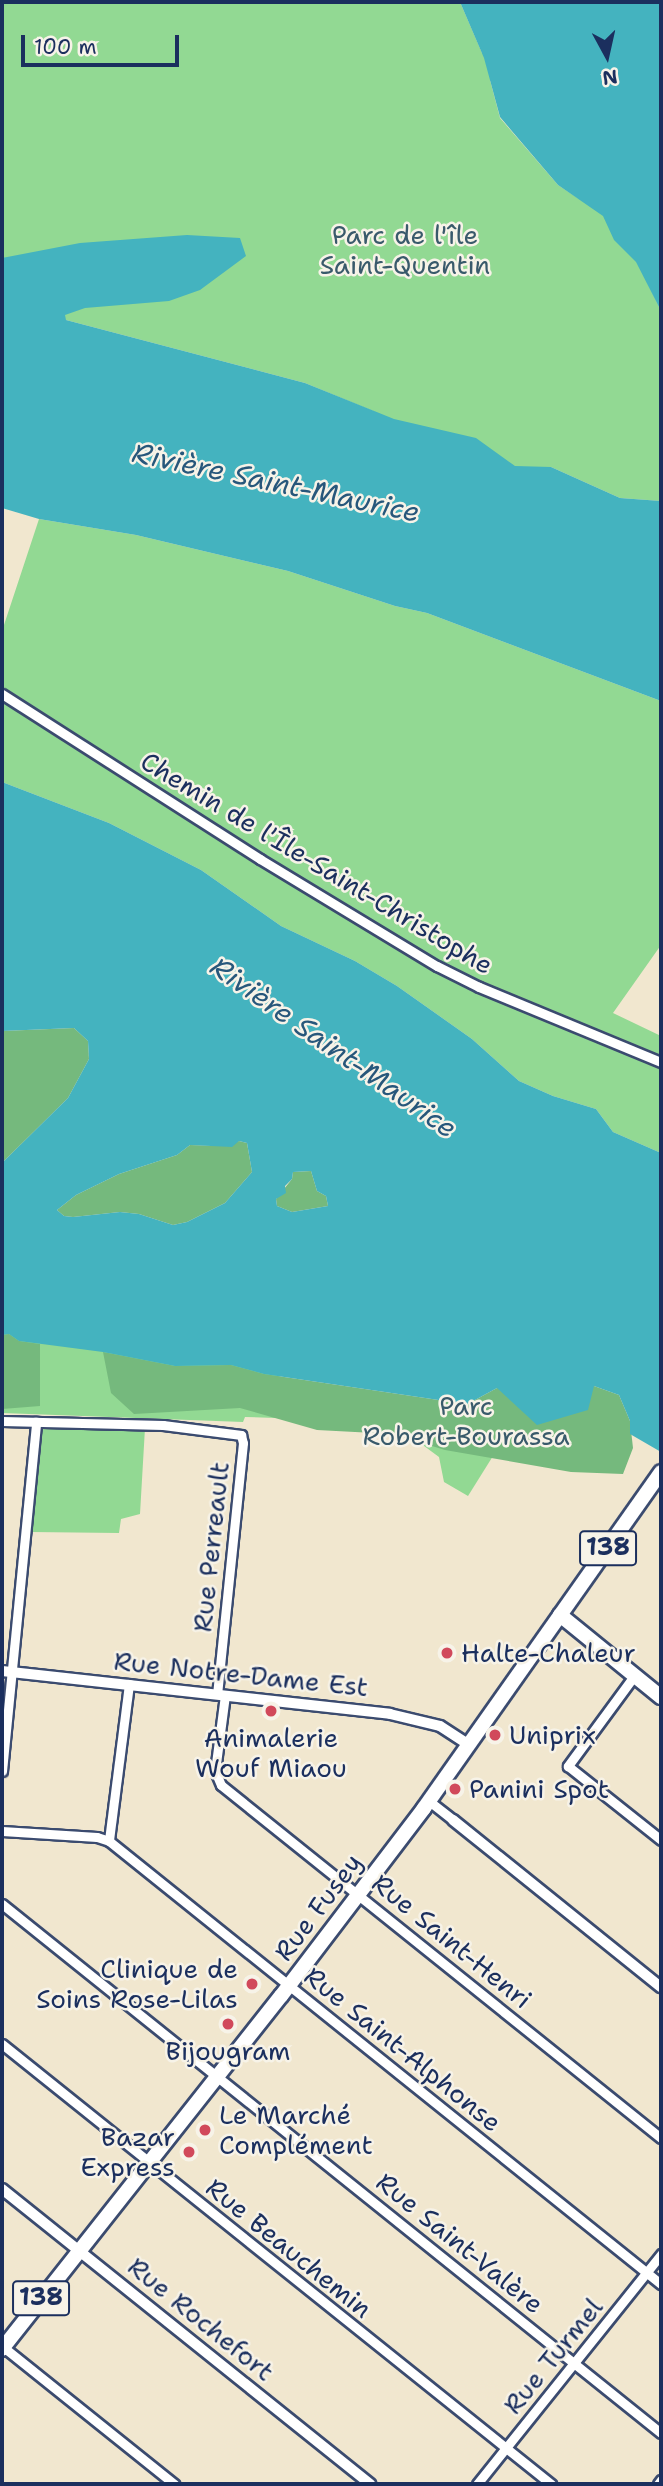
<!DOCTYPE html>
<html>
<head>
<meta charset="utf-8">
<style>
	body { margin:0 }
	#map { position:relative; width:663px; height:2486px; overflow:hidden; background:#f1e7cf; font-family:"Shantell Sans",sans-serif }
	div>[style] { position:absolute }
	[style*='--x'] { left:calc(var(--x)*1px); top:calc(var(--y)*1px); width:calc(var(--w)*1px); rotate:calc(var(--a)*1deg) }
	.green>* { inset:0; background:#92d993 }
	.forest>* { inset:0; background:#75b97d }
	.water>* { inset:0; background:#44b3bf }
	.roads { filter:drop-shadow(2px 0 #3b4b6f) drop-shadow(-2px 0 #3b4b6f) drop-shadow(0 2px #3b4b6f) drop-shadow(0 -2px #3b4b6f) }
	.minor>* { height:9px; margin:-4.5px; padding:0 4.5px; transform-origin:4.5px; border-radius:4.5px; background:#fff }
	.tertiary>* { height:10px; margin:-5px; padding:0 5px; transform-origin:5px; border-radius:5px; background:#fff }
	.primary>* { height:14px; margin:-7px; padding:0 7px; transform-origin:7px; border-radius:7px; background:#fff }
	.dots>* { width:19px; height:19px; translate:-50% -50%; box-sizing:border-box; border:4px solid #f7f3e8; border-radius:50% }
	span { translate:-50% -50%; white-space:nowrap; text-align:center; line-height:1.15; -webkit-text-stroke:5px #f7f3e8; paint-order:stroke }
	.shield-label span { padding:2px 5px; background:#f7f3e8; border:2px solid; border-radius:5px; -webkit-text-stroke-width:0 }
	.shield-label { font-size:24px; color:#1b2f5e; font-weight:700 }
	.park-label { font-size:26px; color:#395a6b }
	.street-label { font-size:26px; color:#1b2f5e }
	.poi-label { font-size:26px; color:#1b2f5e }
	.left { translate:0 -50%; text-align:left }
	.right { translate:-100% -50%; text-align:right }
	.water-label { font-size:28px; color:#27577b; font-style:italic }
	.frame { position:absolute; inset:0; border:4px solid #1b2f5e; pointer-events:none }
	.north { position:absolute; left:572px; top:21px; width:70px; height:70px; -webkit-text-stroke:5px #f7f3e8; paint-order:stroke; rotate:172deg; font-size:19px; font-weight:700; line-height:28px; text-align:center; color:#1b2f5e }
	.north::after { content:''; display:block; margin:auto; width:24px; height:32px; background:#1b2f5e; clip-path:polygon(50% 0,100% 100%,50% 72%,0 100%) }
	.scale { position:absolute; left:21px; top:35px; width:158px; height:32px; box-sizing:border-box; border:4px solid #1b2f5e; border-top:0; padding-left:9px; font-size:21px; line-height:24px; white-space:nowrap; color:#1b2f5e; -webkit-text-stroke:5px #f7f3e8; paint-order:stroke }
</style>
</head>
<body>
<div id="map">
	<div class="green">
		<div style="clip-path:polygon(evenodd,2px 2px,460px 2px,482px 53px,510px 2px,661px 311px,661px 501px,620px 498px,551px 467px,486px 477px,373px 411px,305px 383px,66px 320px,2px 310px,2px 2px,490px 80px,579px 199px,558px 185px,500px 118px,490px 80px)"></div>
		<div style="clip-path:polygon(39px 519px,136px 535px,288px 571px,395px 606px,427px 613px,661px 701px,661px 945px,613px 1013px,661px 1036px,661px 1153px,613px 1132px,596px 1109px,553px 1096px,519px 1081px,472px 1039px,397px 986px,355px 961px,281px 926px,201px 870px,109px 823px,2px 782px,2px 631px)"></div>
		<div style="clip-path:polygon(2px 1330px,236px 1360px,493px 1456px,468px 1496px,444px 1482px,439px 1457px,401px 1429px,335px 1420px,245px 1417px,243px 1422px,2px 1413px)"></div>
		<div style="clip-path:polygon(40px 1421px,145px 1428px,140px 1514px,121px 1519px,119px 1533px,31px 1532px)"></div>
	</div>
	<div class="forest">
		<div style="clip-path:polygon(74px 1028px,88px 1041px,89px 1059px,68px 1098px,2px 1163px,2px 1031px)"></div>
		<div style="clip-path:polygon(239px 1141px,247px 1143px,252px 1172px,225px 1203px,187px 1222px,173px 1225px,139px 1214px,120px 1212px,73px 1217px,64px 1216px,57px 1210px,76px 1195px,119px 1174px,177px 1155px,190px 1145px,221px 1146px)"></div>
		<div style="clip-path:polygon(311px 1171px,317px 1191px,326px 1196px,328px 1206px,292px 1212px,277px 1206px,276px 1199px,292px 1179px,293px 1172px)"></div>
		<div style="clip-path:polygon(9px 1334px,19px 1341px,40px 1344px,40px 1406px,2px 1409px,2px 1335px)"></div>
		<div style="clip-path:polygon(103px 1352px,175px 1366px,231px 1365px,264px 1374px,452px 1402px,462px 1407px,497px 1388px,594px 1386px,619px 1395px,630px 1421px,633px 1448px,623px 1474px,571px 1472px,445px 1450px,393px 1434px,317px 1430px,240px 1408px,134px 1414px,111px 1393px)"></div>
	</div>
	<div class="water">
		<div style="clip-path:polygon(460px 2px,661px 2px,661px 311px,636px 262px,614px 240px,603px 216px,558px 185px,500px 117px,484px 58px)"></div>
		<div style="clip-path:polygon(187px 235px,240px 238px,246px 256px,200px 290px,169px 301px,85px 308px,65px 315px,66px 320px,305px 383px,394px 419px,476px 438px,515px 466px,551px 467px,620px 498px,661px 501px,661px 701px,427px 613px,395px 606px,288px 571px,136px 535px,39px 519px,2px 508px,2px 258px,80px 243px)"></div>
		<div style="clip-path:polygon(evenodd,2px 782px,109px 823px,201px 870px,281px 926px,355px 961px,397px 986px,472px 1039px,519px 1081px,553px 1096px,596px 1109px,613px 1132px,661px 1153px,661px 1452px,630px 1434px,630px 1421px,619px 1395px,594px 1386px,588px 1410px,537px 1425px,497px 1388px,462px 1407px,452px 1402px,264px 1374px,231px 1365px,175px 1366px,103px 1352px,19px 1341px,9px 1334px,2px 1335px,2px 1163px,68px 1098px,89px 1059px,88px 1041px,74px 1028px,2px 1031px,2px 782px,239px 1141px,247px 1143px,252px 1172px,225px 1203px,187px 1222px,173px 1225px,139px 1214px,120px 1212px,73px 1217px,64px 1216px,57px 1210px,76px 1195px,119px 1174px,177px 1155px,190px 1145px,232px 1147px,239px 1141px,2px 782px,311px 1171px,317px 1191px,326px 1196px,328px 1206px,292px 1212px,277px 1206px,276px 1199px,286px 1193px,285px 1186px,292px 1179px,293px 1172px,311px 1171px)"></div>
	</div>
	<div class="roads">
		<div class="minor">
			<div style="--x:2;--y:694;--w:306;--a:32.6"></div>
			<div style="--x:260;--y:859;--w:207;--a:31.2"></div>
			<div style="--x:437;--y:966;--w:47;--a:26.6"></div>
			<div style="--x:479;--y:987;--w:197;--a:22.4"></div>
			<div style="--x:2;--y:1421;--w:161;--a:1.4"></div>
			<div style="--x:163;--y:1425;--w:79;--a:7.3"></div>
			<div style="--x:241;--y:1435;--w:8;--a:76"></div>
			<div style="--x:243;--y:1443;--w:252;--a:95.9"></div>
			<div style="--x:634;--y:1676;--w:112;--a:126.3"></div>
			<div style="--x:568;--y:1766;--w:119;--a:38.5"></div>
			<div style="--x:129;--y:1684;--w:158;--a:97.3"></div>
			<div style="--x:109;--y:1841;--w:708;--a:38.75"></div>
			<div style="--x:225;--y:1695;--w:77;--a:97.5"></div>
			<div style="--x:215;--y:1771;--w:15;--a:67"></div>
			<div style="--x:221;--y:1785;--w:564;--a:38.74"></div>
			<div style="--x:2;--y:1771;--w:351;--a:-84.4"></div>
			<div style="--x:429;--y:1801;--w:31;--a:38"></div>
			<div style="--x:2;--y:1831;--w:95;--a:3.6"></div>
			<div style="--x:97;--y:1837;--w:13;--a:18"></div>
			<div style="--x:2;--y:1904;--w:845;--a:38.76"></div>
			<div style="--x:2;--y:2044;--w:704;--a:38.71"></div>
			<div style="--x:2;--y:2346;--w:221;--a:38.7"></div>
			<div style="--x:477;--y:2484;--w:295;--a:-51.3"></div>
			<div style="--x:658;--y:2484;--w:5;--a:-53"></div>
		</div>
		<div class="tertiary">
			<div style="--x:2;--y:1671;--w:390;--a:6.3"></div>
			<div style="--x:390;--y:1714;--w:51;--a:13.5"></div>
			<div style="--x:440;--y:1726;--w:33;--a:33"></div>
			<div style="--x:453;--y:1820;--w:267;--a:38.8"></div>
			<div style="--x:2;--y:2189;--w:472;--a:38.7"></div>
		</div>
		<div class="primary">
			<div style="--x:560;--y:1615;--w:130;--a:39.1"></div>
			<div style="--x:2;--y:2349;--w:450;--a:-51.7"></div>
			<div style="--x:281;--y:1996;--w:236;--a:-52.7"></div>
			<div style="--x:424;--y:1808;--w:411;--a:-54.8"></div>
		</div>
	</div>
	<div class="dots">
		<div style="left:447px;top:1653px;background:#d1495b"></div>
		<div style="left:271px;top:1711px;background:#d1495b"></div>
		<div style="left:495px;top:1735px;background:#d1495b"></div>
		<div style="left:455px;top:1789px;background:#d1495b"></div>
		<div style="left:252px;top:1984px;background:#d1495b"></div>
		<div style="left:228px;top:2024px;background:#d1495b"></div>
		<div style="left:205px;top:2130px;background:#d1495b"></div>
		<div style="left:189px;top:2152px;background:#d1495b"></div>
	</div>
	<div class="shield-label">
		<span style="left:608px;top:1548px">138</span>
		<span style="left:41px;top:2298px">138</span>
	</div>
	<div class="park-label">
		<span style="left:405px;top:250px">Parc de l'île<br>Saint-Quentin</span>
		<span style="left:466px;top:1421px">Parc<br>Robert-Bourassa</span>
	</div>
	<div class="street-label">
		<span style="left:317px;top:863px;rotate:31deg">Chemin de l'Île-Saint-Christophe</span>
		<span style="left:211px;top:1547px;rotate:-84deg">Rue Perreault</span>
		<span style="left:241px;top:1674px;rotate:6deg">Rue Notre-Dame Est</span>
		<span style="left:318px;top:1907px;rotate:-53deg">Rue Fusey</span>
		<span style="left:452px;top:1941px;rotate:39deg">Rue Saint-Henri</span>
		<span style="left:403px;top:2049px;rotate:39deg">Rue Saint-Alphonse</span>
		<span style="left:460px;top:2243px;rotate:39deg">Rue Saint-Valère</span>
		<span style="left:289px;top:2248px;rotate:39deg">Rue Beauchemin</span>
		<span style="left:201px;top:2319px;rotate:39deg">Rue Rochefort</span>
		<span style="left:553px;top:2356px;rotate:-51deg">Rue Turmel</span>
	</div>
	<div class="poi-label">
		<span class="left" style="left:461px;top:1653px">Halte-Chaleur</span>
		<span class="left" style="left:509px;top:1735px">Uniprix</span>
		<span style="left:271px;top:1753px">Animalerie<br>Wouf Miaou</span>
		<span class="left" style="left:469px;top:1789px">Panini Spot</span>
		<span class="right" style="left:238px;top:1984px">Clinique de<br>Soins Rose-Lilas</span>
		<span style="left:228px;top:2051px">Bijougram</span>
		<span class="left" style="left:219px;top:2130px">Le Marché<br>Complément</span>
		<span class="right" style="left:175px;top:2152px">Bazar<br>Express</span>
	</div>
	<div class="water-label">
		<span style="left:276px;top:482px;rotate:12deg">Rivière Saint-Maurice</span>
		<span style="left:334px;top:1047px;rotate:35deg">Rivière Saint-Maurice</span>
	</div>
	<div class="frame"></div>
	<div class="north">N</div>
	<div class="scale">100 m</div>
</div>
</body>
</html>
